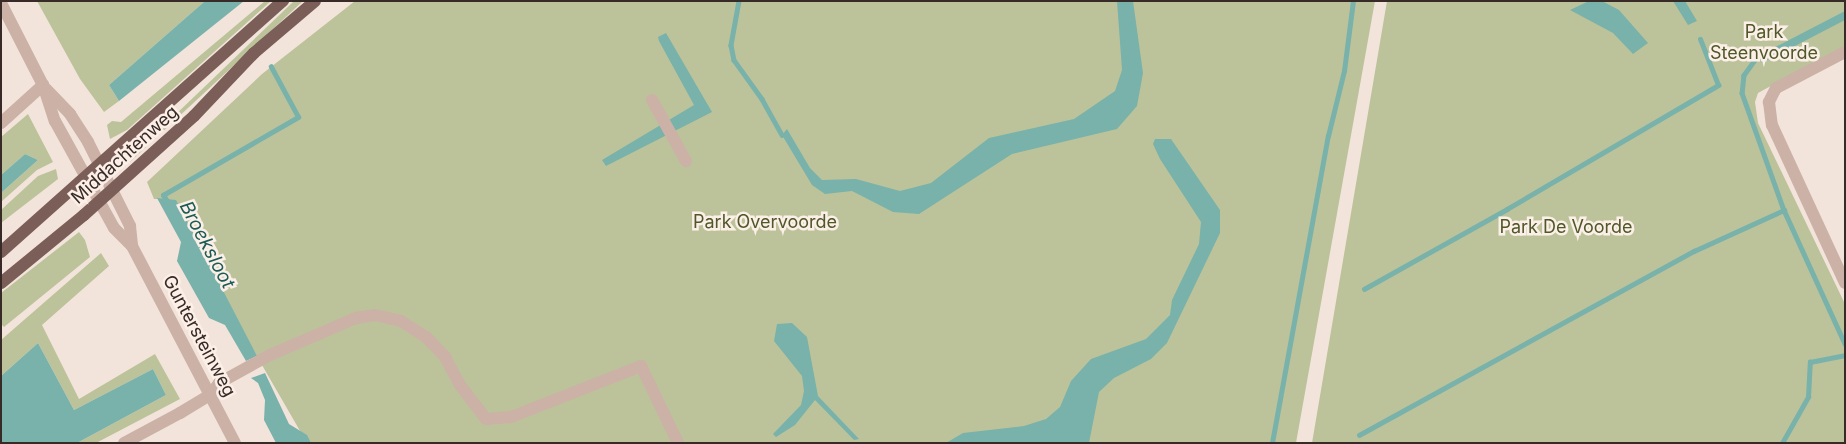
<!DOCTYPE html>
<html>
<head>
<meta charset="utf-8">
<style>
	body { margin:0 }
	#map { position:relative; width:1846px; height:444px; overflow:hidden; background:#f3e4db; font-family:Inter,sans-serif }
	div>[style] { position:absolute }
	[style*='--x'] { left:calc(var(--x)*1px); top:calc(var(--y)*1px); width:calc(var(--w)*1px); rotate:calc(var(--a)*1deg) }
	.green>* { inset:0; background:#bcc39a }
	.water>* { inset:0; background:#78b2ab }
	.stream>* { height:4.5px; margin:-2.25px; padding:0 2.25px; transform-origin:2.25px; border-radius:2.25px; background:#78b2ab }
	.minor>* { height:12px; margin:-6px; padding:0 6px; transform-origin:6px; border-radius:6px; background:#ccb1a6 }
	.major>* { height:12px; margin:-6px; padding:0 6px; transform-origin:6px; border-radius:6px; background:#7b5e57 }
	span { translate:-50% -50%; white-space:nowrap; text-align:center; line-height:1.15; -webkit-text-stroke:5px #fbefe7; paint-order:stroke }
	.park-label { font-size:18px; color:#4e5829 }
	.street-label { font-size:18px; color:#382a27 }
	.water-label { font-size:19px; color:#1a5c56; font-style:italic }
	.frame { position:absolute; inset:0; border:2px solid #382a27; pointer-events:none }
</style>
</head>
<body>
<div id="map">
	<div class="green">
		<div style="clip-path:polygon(37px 1px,205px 1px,109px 85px,119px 101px,104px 112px,80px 79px)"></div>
		<div style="clip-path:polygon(265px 1px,271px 1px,127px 130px,110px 139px,107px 125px,112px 121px,121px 122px)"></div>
		<div style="clip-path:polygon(294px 1px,303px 1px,130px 162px,126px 162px)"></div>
		<div style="clip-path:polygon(355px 1px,1375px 1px,1296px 443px,307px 443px,166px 199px,154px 199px,147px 182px,262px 74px)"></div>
		<div style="clip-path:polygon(1387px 1px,1845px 1px,1845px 46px,1758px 93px,1755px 102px,1758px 123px,1845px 304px,1845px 443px,1312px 443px)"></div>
		<div style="clip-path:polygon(28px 114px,53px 162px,37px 170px,1px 202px,1px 193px,38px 160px,25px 154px,1px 175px,1px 137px)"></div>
		<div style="clip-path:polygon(56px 169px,58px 179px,1px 223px,1px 210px,38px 176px)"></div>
		<div style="clip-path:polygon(79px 232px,85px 240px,90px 257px,4px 327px,1px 324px,1px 293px)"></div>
		<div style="clip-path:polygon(101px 253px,109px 266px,42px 325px,79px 399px,155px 354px,180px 399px,96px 443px,77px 443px,166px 395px,153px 369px,74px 410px,38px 343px,1px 376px,1px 340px)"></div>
	</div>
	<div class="water">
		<div style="clip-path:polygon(205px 1px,244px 1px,119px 101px,109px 85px)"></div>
		<div style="clip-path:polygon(1117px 1px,1133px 1px,1143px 73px,1137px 106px,1117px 129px,1012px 154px,919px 214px,893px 212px,852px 191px,825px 194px,812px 185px,782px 135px,787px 129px,810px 168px,822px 180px,856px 179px,900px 191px,931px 183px,989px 138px,1074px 119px,1115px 91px,1122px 70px)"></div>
		<div style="clip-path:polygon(1589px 1px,1602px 1px,1619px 10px,1648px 43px,1633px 54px,1613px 33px,1570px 10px)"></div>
		<div style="clip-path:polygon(1673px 1px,1685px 1px,1697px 21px,1688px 25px)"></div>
		<div style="clip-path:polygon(1845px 11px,1845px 20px,1762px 63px,1758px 56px)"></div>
		<div style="clip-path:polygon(666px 33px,712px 112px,606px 166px,602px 160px,694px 105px,659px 41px,658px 37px)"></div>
		<div style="clip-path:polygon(1155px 139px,1171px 139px,1220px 210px,1220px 233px,1167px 343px,1151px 359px,1114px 378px,1099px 392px,1089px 443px,946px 443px,963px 433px,1024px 426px,1046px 419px,1060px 407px,1071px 381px,1091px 359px,1146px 339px,1170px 315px,1172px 300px,1199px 244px,1201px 222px,1160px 159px,1153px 144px)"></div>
		<div style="clip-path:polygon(25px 154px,38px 160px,1px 193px,1px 175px)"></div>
		<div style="clip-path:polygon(157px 198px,176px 200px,257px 356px,246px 361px,225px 325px,209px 318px,177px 261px,181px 242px)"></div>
		<div style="clip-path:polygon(792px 323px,807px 337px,818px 396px,859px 439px,854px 440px,815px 400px,795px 425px,776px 437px,773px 434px,801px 405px,804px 391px,802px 376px,774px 341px,777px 324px)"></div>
		<div style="clip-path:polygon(38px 343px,74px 410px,153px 369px,166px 395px,77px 443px,1px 443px,1px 376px)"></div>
		<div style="clip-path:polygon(265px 373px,289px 424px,307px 435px,311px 443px,276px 443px,264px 420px,265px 400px,258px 383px,251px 378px)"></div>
	</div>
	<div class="stream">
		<div style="--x:739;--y:1;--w:45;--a:100.3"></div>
		<div style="--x:731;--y:45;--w:15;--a:79"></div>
		<div style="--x:734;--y:60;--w:48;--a:54.3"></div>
		<div style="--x:762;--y:99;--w:41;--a:60.9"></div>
		<div style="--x:1758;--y:56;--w:24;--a:126"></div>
		<div style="--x:1744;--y:75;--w:18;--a:96"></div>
		<div style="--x:1742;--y:93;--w:124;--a:70.3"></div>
		<div style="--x:1784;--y:210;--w:147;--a:65.5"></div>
		<div style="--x:168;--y:203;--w:9;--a:-122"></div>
		<div style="--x:163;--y:195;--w:156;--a:-30"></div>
		<div style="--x:298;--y:117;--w:57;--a:-118.4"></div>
		<div style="--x:1364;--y:289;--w:164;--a:-29.2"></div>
		<div style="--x:1507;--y:209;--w:245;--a:-30.4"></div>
		<div style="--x:1718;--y:85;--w:49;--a:-111.4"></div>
		<div style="--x:1359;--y:435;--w:382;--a:-28.8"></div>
		<div style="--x:1694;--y:251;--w:99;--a:-24.5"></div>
		<div style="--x:1272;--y:443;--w:312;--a:-79.7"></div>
		<div style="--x:1328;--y:136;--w:67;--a:-76.2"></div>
		<div style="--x:1344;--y:71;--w:71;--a:-82.7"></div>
		<div style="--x:1782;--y:443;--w:53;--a:-60.5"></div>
		<div style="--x:1808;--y:397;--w:35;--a:-87"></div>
		<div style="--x:1810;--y:362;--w:36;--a:-11"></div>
	</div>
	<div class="minor">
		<div style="--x:1;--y:3;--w:92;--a:62.9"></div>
		<div style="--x:43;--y:85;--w:38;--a:72"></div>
		<div style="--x:55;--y:121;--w:122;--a:61.1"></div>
		<div style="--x:114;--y:228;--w:25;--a:45"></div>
		<div style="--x:132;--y:246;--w:222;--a:62.4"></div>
		<div style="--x:1845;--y:52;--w:78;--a:152.4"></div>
		<div style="--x:1776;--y:88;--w:16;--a:117"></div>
		<div style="--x:1769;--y:102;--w:23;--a:83"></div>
		<div style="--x:1772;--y:125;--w:174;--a:65.2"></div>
		<div style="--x:46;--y:89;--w:35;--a:46"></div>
		<div style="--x:70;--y:114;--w:33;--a:57"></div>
		<div style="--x:88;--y:142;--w:94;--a:63.4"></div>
		<div style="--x:130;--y:226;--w:20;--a:84"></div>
		<div style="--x:652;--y:100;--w:70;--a:60.9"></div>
		<div style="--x:1;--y:123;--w:57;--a:-42.1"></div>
		<div style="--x:124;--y:443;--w:64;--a:-28.2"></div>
		<div style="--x:180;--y:413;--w:35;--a:-31"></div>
		<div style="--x:210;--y:395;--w:15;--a:-53"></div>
		<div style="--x:219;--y:383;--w:58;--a:-28.8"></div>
		<div style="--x:270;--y:355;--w:94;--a:-23.3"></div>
		<div style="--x:356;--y:318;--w:19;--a:-9"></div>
		<div style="--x:375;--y:315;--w:27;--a:13"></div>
		<div style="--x:401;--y:321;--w:30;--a:33"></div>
		<div style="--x:426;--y:337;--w:28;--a:46"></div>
		<div style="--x:445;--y:357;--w:32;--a:62"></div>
		<div style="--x:460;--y:385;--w:43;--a:52.6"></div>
		<div style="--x:486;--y:419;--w:25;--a:-5"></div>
		<div style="--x:511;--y:417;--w:140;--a:-21.4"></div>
		<div style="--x:641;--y:366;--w:85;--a:64.3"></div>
	</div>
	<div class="major">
		<div style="--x:1;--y:252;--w:378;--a:-41.7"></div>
		<div style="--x:1;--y:283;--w:107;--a:-39.3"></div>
		<div style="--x:84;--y:215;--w:148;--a:-42"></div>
		<div style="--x:194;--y:116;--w:87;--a:-46.4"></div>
		<div style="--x:254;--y:53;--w:80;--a:-40.4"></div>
	</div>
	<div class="park-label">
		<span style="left:1764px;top:43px">Park<br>Steenvoorde</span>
		<span style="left:765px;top:222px">Park Overvoorde</span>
		<span style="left:1566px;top:227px">Park De Voorde</span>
	</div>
	<div class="street-label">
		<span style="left:125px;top:155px;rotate:-42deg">Middachtenweg</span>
		<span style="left:199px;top:336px;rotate:62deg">Guntersteinweg</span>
	</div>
	<div class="water-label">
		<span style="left:207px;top:245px;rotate:62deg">Broeksloot</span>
	</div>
	<div class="frame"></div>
</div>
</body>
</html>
